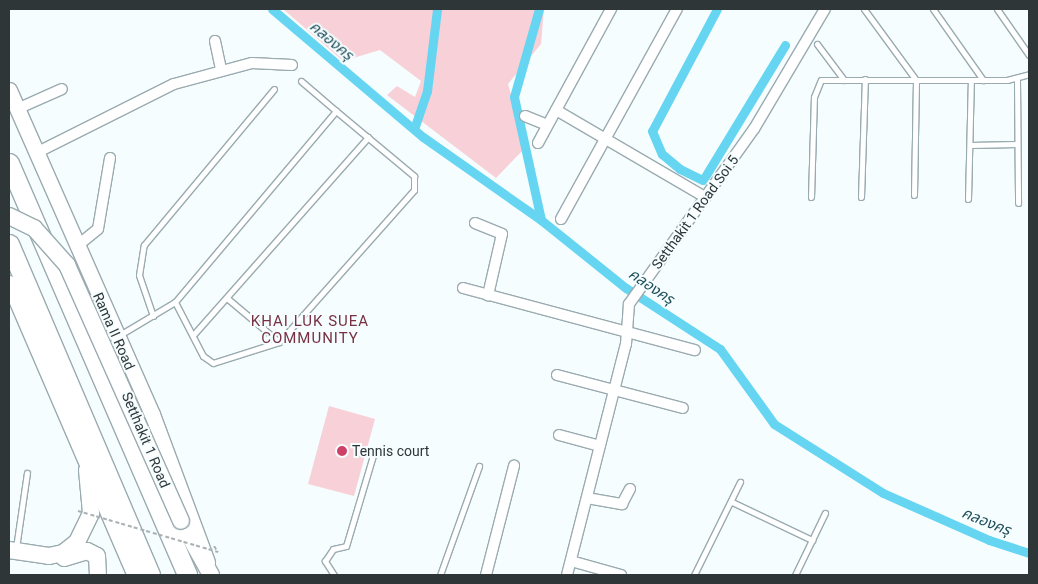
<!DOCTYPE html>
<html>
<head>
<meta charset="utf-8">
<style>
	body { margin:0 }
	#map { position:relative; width:1038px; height:584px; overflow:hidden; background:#f5fdff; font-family:Roboto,"Noto Sans Thai",sans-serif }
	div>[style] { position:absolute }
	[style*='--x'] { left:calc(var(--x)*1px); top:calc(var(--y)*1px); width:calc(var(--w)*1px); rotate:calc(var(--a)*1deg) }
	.green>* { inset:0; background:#f7d1d7 }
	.canal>* { height:9px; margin:-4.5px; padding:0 4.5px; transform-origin:4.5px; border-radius:4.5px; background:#66d5f1 }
	.path>* { height:2px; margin-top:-1px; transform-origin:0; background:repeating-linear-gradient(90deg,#aab1b3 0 4px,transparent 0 6.5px) }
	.roads { filter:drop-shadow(1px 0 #9aabb0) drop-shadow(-1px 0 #9aabb0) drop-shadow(0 1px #9aabb0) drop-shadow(0 -1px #9aabb0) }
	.lane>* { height:5px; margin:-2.5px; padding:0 2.5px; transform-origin:2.5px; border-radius:2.5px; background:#fff }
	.street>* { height:10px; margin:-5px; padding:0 5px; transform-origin:5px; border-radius:5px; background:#fff }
	.secondary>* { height:15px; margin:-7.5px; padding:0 7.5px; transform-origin:7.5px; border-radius:7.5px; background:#fff }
	.primary>* { height:16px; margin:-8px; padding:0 8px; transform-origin:8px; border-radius:8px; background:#fff }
	.highway>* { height:19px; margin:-9.5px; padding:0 9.5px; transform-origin:9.5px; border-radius:9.5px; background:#fff }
	.path-bridge>* { height:2px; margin-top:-1px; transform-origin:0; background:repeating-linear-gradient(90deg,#aab1b3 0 4px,transparent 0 6.5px) }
	.bridges { filter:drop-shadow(1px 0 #9aabb0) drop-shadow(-1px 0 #9aabb0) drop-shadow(0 1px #9aabb0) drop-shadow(0 -1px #9aabb0) }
	.primary-bridge>* { height:16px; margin:-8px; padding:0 8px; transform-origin:8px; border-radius:8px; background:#fff }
	.dots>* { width:14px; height:14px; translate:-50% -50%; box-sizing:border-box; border:2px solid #f5fdff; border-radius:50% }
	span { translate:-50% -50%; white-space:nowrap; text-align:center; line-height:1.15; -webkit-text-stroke:4px #f5fdff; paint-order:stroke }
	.street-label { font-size:14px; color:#2f3638 }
	.poi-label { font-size:14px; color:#2f3638 }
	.left { translate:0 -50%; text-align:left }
	.water-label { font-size:15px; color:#1f4f5b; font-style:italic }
	.neighbourhood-label { font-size:15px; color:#773142; letter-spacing:1px }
	.frame { position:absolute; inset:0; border:10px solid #2f3638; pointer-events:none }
</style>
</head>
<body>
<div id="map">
	<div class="green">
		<div style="clip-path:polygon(283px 9px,544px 9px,541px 44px,508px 84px,526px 147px,496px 178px,387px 95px,397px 86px,415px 97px,421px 81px,380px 50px,343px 61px)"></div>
		<div style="clip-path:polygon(329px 406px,375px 419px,354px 496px,308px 484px)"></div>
	</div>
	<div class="canal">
		<div style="--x:272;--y:9;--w:198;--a:40.3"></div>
		<div style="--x:423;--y:137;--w:144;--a:35.1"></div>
		<div style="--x:541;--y:220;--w:109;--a:38.7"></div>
		<div style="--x:626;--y:288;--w:112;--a:33"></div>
		<div style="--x:720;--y:349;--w:92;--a:54.2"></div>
		<div style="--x:774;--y:424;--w:129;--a:32.3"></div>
		<div style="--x:883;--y:493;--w:116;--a:23.9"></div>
		<div style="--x:989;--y:540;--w:42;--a:18"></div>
		<div style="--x:539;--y:9;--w:91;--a:105.9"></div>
		<div style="--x:514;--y:97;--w:126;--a:77.6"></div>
		<div style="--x:717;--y:9;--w:138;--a:118"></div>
		<div style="--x:652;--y:131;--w:25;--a:67"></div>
		<div style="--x:662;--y:154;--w:23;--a:40"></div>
		<div style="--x:680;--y:169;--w:25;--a:26"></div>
		<div style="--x:703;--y:180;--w:158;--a:-58.7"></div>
		<div style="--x:414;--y:129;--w:40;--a:-71.1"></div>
		<div style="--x:427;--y:91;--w:83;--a:-83"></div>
	</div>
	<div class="path">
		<div style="--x:214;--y:546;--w:7;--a:56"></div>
	</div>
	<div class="roads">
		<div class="lane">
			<div style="--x:864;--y:9;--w:88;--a:53.8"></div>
			<div style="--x:916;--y:80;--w:115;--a:91"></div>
			<div style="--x:933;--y:9;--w:87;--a:54.8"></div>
			<div style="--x:997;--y:9;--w:56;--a:55.2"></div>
			<div style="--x:817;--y:44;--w:45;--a:53.1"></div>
			<div style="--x:1017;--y:80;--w:123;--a:89.5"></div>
			<div style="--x:301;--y:81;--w:46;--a:40.6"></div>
			<div style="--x:970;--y:145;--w:47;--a:-1.2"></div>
			<div style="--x:811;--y:197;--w:100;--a:-88.3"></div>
			<div style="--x:814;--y:97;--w:18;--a:-68"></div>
			<div style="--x:821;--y:80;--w:186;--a:0"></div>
			<div style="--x:1007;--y:80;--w:23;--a:-15"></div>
			<div style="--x:861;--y:197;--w:118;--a:-88.1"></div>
			<div style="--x:968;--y:199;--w:119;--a:-88.6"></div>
			<div style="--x:228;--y:299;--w:67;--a:40.1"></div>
			<div style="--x:153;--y:316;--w:43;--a:-108.9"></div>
			<div style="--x:139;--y:275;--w:30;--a:-81"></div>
			<div style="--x:144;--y:245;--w:203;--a:-50.2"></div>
			<div style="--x:194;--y:334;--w:263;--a:-48.5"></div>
			<div style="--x:118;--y:336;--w:66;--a:-30.8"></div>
			<div style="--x:175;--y:302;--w:250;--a:-49.9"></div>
			<div style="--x:336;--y:111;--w:102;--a:39.8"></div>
			<div style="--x:414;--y:176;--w:14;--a:90"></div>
			<div style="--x:414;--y:190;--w:203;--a:131.6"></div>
			<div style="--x:279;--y:342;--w:69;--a:162.3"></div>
			<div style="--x:213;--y:363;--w:12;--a:-145"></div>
			<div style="--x:203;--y:356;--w:61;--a:-117.4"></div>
			<div style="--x:732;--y:502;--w:89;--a:25.4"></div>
			<div style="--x:16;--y:548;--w:76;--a:-81.7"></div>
			<div style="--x:334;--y:575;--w:17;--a:-123"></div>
			<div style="--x:325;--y:561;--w:14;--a:-56"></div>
			<div style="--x:333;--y:549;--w:13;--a:-13"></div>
			<div style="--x:346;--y:546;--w:98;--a:-73.4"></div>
			<div style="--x:440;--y:575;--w:116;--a:-70.3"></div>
			<div style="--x:694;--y:575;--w:104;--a:-63.7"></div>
			<div style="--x:795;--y:575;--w:69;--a:-64.2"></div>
		</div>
		<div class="street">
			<div style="--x:215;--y:41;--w:30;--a:78"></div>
			<div style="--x:17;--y:109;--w:49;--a:-24"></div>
			<div style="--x:556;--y:110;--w:173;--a:30.3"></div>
			<div style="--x:525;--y:116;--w:24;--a:22"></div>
			<div style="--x:538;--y:143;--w:153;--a:-61.4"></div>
			<div style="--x:36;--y:153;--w:154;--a:-26.6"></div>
			<div style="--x:174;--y:84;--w:81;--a:-15.1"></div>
			<div style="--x:252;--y:63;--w:40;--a:2.9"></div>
			<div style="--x:561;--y:219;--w:240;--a:-61.1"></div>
			<div style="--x:475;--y:223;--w:29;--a:22"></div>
			<div style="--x:502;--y:234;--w:63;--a:102.9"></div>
			<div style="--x:77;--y:246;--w:27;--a:-39"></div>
			<div style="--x:98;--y:229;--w:72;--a:-80.4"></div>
			<div style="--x:463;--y:288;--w:240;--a:15"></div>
			<div style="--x:557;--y:375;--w:130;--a:14.7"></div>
			<div style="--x:559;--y:435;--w:42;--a:15"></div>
			<div style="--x:587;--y:498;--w:36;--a:10"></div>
			<div style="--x:622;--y:504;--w:17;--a:-62"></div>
			<div style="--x:571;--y:561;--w:52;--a:15.6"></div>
			<div style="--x:486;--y:575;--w:113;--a:-75.6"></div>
			<div style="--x:567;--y:575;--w:238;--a:-75.7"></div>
			<div style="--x:626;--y:344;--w:40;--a:-85.7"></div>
			<div style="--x:629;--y:304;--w:215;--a:-54.5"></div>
			<div style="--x:754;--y:129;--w:139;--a:-59.4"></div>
		</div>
		<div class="secondary">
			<div style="--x:9;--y:90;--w:354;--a:66.2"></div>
			<div style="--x:152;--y:414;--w:158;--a:69.6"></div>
			<div style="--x:9;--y:283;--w:318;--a:66.7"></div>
		</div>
		<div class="primary">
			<div style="--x:181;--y:521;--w:62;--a:60.9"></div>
			<div style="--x:9;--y:550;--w:40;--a:8.5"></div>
			<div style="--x:49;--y:556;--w:14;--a:-12"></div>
			<div style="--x:63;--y:553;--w:18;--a:-38"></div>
			<div style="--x:77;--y:542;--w:32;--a:-64"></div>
			<div style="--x:91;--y:513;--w:43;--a:-95.3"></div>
			<div style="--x:64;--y:558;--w:24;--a:-17"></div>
			<div style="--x:87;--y:551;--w:11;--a:27"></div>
			<div style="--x:97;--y:556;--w:19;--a:87"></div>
		</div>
		<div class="highway">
			<div style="--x:9;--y:163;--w:449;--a:66.6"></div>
			<div style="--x:9;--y:244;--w:360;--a:66.9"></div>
		</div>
	</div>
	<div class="path-bridge">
		<div style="--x:78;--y:511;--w:146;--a:16.3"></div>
	</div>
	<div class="bridges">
		<div class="primary-bridge">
			<div style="--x:9;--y:216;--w:28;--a:26"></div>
			<div style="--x:34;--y:228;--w:50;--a:48.3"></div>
			<div style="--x:67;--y:265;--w:280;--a:66"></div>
		</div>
	</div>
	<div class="dots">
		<div style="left:342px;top:451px;background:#ce4069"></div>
	</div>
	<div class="street-label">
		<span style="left:695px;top:212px;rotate:-54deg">Setthakit 1 Road Soi 5</span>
		<span style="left:114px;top:331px;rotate:66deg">Rama II Road</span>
		<span style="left:146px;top:440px;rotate:67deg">Setthakit 1 Road</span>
	</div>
	<div class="poi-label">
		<span class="left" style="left:352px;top:451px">Tennis court</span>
	</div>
	<div class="water-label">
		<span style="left:331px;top:41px;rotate:40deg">คลองครุ</span>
		<span style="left:651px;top:287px;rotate:34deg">คลองครุ</span>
		<span style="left:986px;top:522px;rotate:22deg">คลองครุ</span>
	</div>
	<div class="neighbourhood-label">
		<span style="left:310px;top:330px">KHAI LUK SUEA<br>COMMUNITY</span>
	</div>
	<div class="frame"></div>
</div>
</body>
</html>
